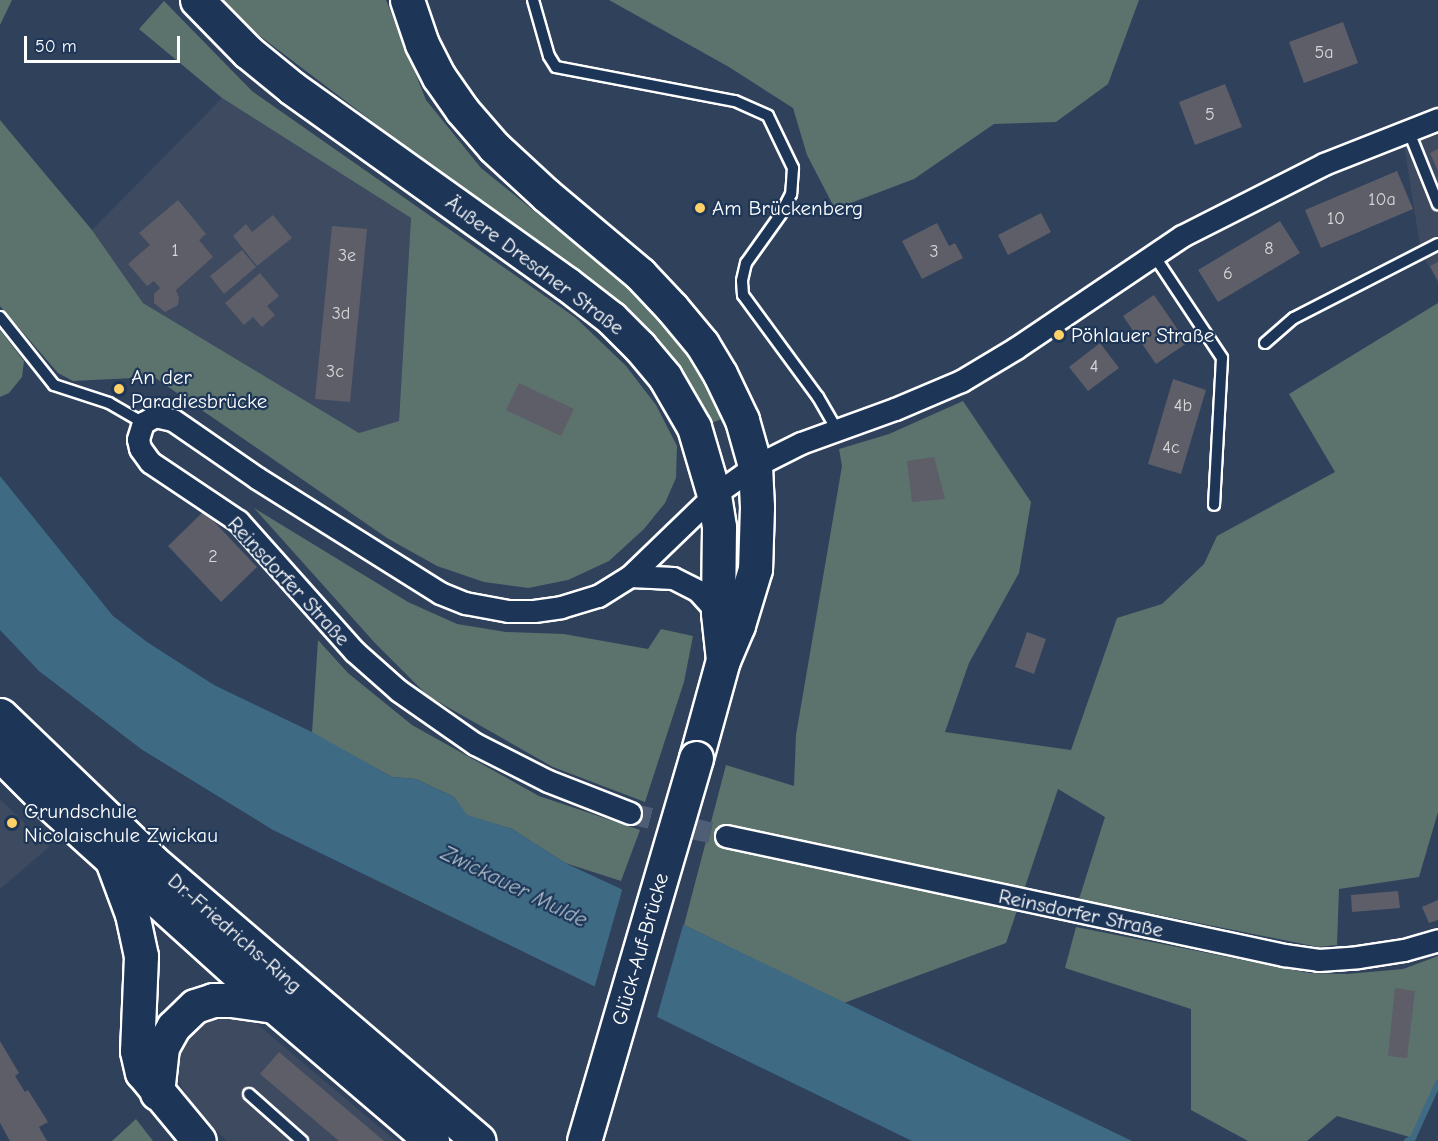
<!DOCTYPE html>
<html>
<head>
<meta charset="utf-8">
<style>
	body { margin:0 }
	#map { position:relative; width:1438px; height:1141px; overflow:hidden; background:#30415c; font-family:"Comic Neue",sans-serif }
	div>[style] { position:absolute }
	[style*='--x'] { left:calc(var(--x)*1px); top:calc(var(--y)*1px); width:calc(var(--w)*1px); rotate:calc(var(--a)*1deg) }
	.built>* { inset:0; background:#3e4a60 }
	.green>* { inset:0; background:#5c726d }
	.water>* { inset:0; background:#3e6a84 }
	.pier>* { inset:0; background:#30415c }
	.stream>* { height:6px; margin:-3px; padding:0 3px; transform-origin:3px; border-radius:3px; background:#3e6a84 }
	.building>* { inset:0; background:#5e5e68 }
	.street-tunnel>* { height:21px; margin-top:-10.5px; transform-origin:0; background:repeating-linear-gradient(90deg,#4f5e74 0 21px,transparent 0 31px) }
	.roads { filter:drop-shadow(2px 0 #fff) drop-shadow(-2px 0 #fff) drop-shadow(0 2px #fff) drop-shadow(0 -2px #fff) }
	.lane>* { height:10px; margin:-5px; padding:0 5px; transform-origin:5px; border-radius:5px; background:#1d3557 }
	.street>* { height:21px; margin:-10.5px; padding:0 10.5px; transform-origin:10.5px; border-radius:10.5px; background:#1d3557 }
	.primary>* { height:33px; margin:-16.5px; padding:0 16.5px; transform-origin:16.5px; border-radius:16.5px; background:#1d3557 }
	.bridges { filter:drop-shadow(2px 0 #fff) drop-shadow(-2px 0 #fff) drop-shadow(0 2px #fff) drop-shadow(0 -2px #fff) }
	.primary-bridge>* { height:33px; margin:-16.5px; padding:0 16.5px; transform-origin:16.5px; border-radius:16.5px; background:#1d3557 }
	.dots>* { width:16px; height:16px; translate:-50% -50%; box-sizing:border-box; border:3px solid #1d3557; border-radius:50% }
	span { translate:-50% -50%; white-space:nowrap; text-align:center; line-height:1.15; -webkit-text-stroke:4.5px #1d3557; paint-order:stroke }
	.number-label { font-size:18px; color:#d7d7d9 }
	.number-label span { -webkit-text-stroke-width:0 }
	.poi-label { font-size:21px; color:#fff }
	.left { translate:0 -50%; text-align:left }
	.street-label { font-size:21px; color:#fff }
	.water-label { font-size:22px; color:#b2c3ce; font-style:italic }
	.scale { position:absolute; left:24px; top:36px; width:156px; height:27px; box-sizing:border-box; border:3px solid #fff; border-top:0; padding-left:8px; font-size:18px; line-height:21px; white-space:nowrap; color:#fff; -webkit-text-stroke:4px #1d3557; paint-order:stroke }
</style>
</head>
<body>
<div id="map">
	<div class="built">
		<div style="clip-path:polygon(222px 98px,411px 218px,399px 421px,359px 433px,143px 303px,92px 230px)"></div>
		<div style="clip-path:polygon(1438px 129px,1438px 283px,1421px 252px,1404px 145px)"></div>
		<div style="clip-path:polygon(0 799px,49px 847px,0 889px)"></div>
		<div style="clip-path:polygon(229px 1015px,257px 1024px,396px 1141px,227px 1141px,198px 1113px,180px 1084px,177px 1060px,185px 1037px,207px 1019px)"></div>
	</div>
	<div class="green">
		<div style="clip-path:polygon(0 0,12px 0,0 25px)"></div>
		<div style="clip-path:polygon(220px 0,386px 0,426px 100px,481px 168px,639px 296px,708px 381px,726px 417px,707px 425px,589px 286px,235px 17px)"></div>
		<div style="clip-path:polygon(609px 0,1139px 0,1108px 84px,1056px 122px,994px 124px,914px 179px,835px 209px,807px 155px,793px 108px,729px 67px)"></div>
		<div style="clip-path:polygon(164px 1px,252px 91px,576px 318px,626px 366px,656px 405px,677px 446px,676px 478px,665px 503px,644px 529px,609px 561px,568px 580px,528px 588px,484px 582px,437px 566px,387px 538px,154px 377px,73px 381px,58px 373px,0 306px,0 120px,92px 230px,143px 303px,359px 433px,399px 421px,411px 218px,222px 98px,139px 29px)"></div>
		<div style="clip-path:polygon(1438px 303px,1438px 812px,1419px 877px,1339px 889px,1337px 945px,1318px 947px,1079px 899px,1105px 817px,1058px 789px,1006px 943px,844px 1003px,684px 925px,726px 765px,794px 786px,796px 735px,842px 466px,839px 449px,889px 434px,963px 401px,1031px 502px,1019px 573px,969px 663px,945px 732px,1071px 750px,1117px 618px,1162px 604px,1204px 564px,1217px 536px,1335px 472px,1289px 394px)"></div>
		<div style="clip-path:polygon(0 330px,24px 361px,22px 377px,9px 393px,0 397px)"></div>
		<div style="clip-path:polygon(254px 508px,408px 602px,457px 624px,506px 632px,564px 634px,648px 649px,661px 629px,693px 636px,684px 682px,645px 802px,553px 767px,428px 696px,374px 642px)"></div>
		<div style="clip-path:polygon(318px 640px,348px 673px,412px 725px,539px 796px,640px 830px,621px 881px,565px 863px,512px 829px,466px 815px,454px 797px,416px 779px,392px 777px,312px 733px)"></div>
		<div style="clip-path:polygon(1076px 927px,1309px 973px,1347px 974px,1403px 969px,1438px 956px,1438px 1083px,1413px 1138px,1337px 1116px,1307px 1141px,1248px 1141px,1191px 1110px,1191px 1009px,1065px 968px)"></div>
		<div style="clip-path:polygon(136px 1119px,153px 1141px,112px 1141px)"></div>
	</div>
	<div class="water">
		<div style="clip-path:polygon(0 476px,113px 616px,147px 642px,214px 685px,312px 732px,392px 777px,416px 779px,454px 797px,467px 815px,512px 829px,565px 863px,619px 888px,684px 925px,1132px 1141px,912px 1141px,273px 830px,141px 749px,39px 671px,0 630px)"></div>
	</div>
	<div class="pier">
		<div style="clip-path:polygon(623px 887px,684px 922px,656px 1020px,594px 989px)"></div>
	</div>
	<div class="stream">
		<div style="--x:1407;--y:1141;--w:7;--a:-27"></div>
		<div style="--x:1413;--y:1138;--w:60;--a:-65.6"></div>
	</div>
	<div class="building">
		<div style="clip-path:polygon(1343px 22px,1358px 63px,1304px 83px,1289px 42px)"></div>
		<div style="clip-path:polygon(1225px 84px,1242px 127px,1195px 145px,1179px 102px)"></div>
		<div style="clip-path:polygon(1438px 149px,1438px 171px,1430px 153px)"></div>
		<div style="clip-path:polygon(1397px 171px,1413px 209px,1321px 248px,1305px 210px)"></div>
		<div style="clip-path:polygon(178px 200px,206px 234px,199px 240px,213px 257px,176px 290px,179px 298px,178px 305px,165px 312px,154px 303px,154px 294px,160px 288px,154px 281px,147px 286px,128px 264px,150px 245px,139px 233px)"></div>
		<div style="clip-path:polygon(1041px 213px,1051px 232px,1008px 255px,998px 235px)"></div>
		<div style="clip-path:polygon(273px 215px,292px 238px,257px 266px,233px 236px,246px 224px,252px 232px)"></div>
		<div style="clip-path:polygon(1280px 221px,1300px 253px,1218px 302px,1198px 270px)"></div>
		<div style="clip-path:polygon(937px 223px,949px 246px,955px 243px,963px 258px,922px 279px,902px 241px)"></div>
		<div style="clip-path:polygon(332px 226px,367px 229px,350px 402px,315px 399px)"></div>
		<div style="clip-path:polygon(242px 250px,256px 267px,224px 294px,210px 276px)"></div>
		<div style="clip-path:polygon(1438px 262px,1438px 281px,1430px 266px)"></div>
		<div style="clip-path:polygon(260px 273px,279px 296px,267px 306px,275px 315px,262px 327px,253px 317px,244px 325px,225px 303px)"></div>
		<div style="clip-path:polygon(1154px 295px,1187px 343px,1156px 364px,1123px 316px)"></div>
		<div style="clip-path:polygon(1100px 343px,1119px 368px,1088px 391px,1069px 367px)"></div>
		<div style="clip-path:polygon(1173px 379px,1206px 390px,1181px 474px,1148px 464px)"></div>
		<div style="clip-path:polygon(519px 383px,574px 409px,561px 436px,506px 410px)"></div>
		<div style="clip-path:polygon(934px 457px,945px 499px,912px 502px,907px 461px)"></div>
		<div style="clip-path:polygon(204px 511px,257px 567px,221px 602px,168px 546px)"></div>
		<div style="clip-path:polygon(1027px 632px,1046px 639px,1034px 674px,1015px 667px)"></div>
		<div style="clip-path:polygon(1398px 891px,1400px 908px,1352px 912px,1351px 895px)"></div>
		<div style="clip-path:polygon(1438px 900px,1438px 920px,1429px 923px,1422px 907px)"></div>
		<div style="clip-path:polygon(1395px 988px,1415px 991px,1407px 1058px,1388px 1056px)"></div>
		<div style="clip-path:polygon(0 1041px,19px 1073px,15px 1076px,25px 1092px,28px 1090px,48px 1122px,39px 1127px,47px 1141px,10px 1141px,0 1123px)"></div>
		<div style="clip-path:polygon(279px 1052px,384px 1141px,339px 1141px,260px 1074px)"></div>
	</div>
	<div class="street-tunnel">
		<div style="--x:630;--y:813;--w:99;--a:13.5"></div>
	</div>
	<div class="roads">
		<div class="lane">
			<div style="--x:533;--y:0;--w:58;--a:74.1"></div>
			<div style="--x:549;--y:56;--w:13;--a:58"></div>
			<div style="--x:556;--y:67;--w:182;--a:10.8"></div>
			<div style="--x:735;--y:101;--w:36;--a:24"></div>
			<div style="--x:768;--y:116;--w:58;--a:64.3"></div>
			<div style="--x:793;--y:168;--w:26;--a:94"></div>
			<div style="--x:791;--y:194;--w:22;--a:117"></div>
			<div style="--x:781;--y:214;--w:60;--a:125.5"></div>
			<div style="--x:746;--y:263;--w:18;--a:103"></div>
			<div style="--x:742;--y:281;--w:14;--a:86"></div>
			<div style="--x:743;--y:295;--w:127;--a:53.7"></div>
			<div style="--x:818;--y:397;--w:39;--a:60"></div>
			<div style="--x:1409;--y:132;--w:78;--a:68.1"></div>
			<div style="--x:1153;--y:254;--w:125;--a:56.4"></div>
			<div style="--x:1222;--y:358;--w:147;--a:93.1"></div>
			<div style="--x:0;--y:317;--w:87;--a:51.5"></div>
			<div style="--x:54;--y:385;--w:58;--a:18.1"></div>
			<div style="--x:109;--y:403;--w:39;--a:30"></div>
			<div style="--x:1265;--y:343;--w:38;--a:-41"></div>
			<div style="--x:1294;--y:318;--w:162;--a:-27.2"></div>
			<div style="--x:249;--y:1094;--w:71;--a:41.6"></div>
		</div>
		<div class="street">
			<div style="--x:630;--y:576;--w:43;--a:2.7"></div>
			<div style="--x:673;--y:578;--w:28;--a:27"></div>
			<div style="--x:698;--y:591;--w:30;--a:48"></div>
			<div style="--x:630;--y:813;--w:88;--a:-158.7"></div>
			<div style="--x:548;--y:781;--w:82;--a:-153.1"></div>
			<div style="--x:475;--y:744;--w:94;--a:-145"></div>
			<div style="--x:398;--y:690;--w:59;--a:-138.4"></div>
			<div style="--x:354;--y:651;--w:174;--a:-131.7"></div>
			<div style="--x:238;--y:521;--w:106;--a:-146.2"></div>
			<div style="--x:150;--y:462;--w:17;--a:-126"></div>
			<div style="--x:140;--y:448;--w:9;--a:-103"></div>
			<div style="--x:138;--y:439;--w:17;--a:-73"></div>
			<div style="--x:143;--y:423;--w:14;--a:-30"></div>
			<div style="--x:155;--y:416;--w:18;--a:13"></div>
			<div style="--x:173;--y:420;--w:102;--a:34.6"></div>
			<div style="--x:257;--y:478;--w:216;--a:32.1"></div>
			<div style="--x:440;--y:593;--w:27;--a:22"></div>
			<div style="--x:465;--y:603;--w:44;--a:10.5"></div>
			<div style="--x:508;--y:611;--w:26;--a:0"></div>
			<div style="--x:534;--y:611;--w:27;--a:-8"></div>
			<div style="--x:561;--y:607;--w:39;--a:-17"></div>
			<div style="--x:598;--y:596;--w:38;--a:-32"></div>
			<div style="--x:630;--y:576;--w:117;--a:-44"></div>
			<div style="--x:714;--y:495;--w:50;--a:-35.3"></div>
			<div style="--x:755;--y:466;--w:51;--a:-26.6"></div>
			<div style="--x:801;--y:443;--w:100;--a:-19.9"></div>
			<div style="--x:895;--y:409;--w:72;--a:-23"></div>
			<div style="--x:961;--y:381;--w:64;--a:-31"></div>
			<div style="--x:1016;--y:348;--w:200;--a:-34"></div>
			<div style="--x:1182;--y:236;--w:159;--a:-26.9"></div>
			<div style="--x:1324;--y:164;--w:123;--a:-21.5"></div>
			<div style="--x:726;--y:836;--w:571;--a:12.04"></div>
			<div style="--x:1284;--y:955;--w:35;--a:8"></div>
			<div style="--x:1319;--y:960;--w:39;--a:-4"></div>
			<div style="--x:1358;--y:957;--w:47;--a:-8.7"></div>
			<div style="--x:1404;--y:950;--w:35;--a:-16"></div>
		</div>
		<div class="primary">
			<div style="--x:197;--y:0;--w:73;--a:45.6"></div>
			<div style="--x:248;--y:52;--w:57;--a:39.3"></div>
			<div style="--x:292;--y:88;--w:338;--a:35.5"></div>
			<div style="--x:567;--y:284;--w:56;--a:37.7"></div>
			<div style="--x:611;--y:318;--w:41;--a:45"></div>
			<div style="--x:640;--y:347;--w:39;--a:50"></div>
			<div style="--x:665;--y:377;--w:58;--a:59.9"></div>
			<div style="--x:694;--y:427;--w:71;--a:73.6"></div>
			<div style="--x:714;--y:495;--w:32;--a:81"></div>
			<div style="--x:719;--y:527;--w:86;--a:90.7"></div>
			<div style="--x:718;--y:613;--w:47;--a:83.9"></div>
			<div style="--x:407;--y:0;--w:46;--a:71.2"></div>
			<div style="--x:422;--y:44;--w:37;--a:63"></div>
			<div style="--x:439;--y:77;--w:40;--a:55.1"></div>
			<div style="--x:462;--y:110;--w:49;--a:49.1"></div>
			<div style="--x:494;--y:147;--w:71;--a:42.7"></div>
			<div style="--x:546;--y:195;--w:123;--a:40"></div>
			<div style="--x:640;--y:274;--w:47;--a:46.7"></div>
			<div style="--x:672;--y:308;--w:47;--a:50.2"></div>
			<div style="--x:702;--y:344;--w:35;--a:59"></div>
			<div style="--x:720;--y:374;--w:51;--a:64.4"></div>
			<div style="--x:742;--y:420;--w:48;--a:74.2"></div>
			<div style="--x:755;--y:466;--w:41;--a:87.2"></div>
			<div style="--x:757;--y:507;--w:62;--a:91.8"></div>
			<div style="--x:755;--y:569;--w:59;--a:106.9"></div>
			<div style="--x:738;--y:625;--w:38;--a:113"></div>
			<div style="--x:723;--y:660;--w:102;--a:105.4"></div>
			<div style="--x:0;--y:715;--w:211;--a:43.8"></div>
			<div style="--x:152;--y:861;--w:430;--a:40.6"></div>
			<div style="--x:0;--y:754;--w:65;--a:45"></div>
			<div style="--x:46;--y:800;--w:307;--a:42.1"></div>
			<div style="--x:274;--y:1006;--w:208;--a:40.5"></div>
			<div style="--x:113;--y:863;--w:54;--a:69.6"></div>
			<div style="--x:132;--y:914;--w:43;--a:77.9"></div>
			<div style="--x:141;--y:956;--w:95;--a:92.4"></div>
			<div style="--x:137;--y:1051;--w:22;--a:77"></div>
			<div style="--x:142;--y:1072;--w:89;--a:50.4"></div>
			<div style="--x:157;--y:1093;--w:46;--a:-83.8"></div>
			<div style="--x:162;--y:1047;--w:23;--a:-61"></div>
			<div style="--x:173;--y:1027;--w:30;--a:-44"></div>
			<div style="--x:195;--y:1006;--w:19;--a:-18"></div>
			<div style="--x:213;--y:1000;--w:18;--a:0"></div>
			<div style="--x:231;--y:1000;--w:43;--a:7.9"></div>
		</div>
	</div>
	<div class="bridges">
		<div class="primary-bridge">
			<div style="--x:584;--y:1141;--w:399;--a:-73.7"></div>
		</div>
	</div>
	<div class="dots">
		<div style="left:700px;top:208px;background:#ffd166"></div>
		<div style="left:1059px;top:335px;background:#ffd166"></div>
		<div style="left:119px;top:389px;background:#ffd166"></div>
		<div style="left:12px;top:823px;background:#ffd166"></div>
	</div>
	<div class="number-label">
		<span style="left:1324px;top:53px">5a</span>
		<span style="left:1210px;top:115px">5</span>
		<span style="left:1382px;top:200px">10a</span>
		<span style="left:1336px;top:219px">10</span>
		<span style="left:1269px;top:249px">8</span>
		<span style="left:175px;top:251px">1</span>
		<span style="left:934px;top:252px">3</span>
		<span style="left:347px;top:256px">3e</span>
		<span style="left:1228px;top:274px">6</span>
		<span style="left:341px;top:314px">3d</span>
		<span style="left:1094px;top:367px">4</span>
		<span style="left:335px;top:372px">3c</span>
		<span style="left:1183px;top:406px">4b</span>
		<span style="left:1171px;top:448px">4c</span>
		<span style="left:213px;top:557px">2</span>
	</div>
	<div class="poi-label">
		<span class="left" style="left:712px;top:208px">Am Brückenberg</span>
		<span class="left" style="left:1071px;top:335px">Pöhlauer Straße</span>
		<span class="left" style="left:131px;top:389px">An der<br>Paradiesbrücke</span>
		<span class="left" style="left:24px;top:823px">Grundschule<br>Nicolaischule Zwickau</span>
	</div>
	<div class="street-label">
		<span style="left:535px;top:265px;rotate:37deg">Äußere Dresdner Straße</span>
		<span style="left:289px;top:581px;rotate:47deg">Reinsdorfer Straße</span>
		<span style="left:1081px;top:913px;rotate:12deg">Reinsdorfer Straße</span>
		<span style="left:235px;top:933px;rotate:41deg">Dr.-Friedrichs-Ring</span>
		<span style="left:640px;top:949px;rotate:-74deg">Glück-Auf-Brücke</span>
	</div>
	<div class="water-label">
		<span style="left:514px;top:887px;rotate:26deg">Zwickauer Mulde</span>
	</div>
	<div class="scale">50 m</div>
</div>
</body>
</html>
